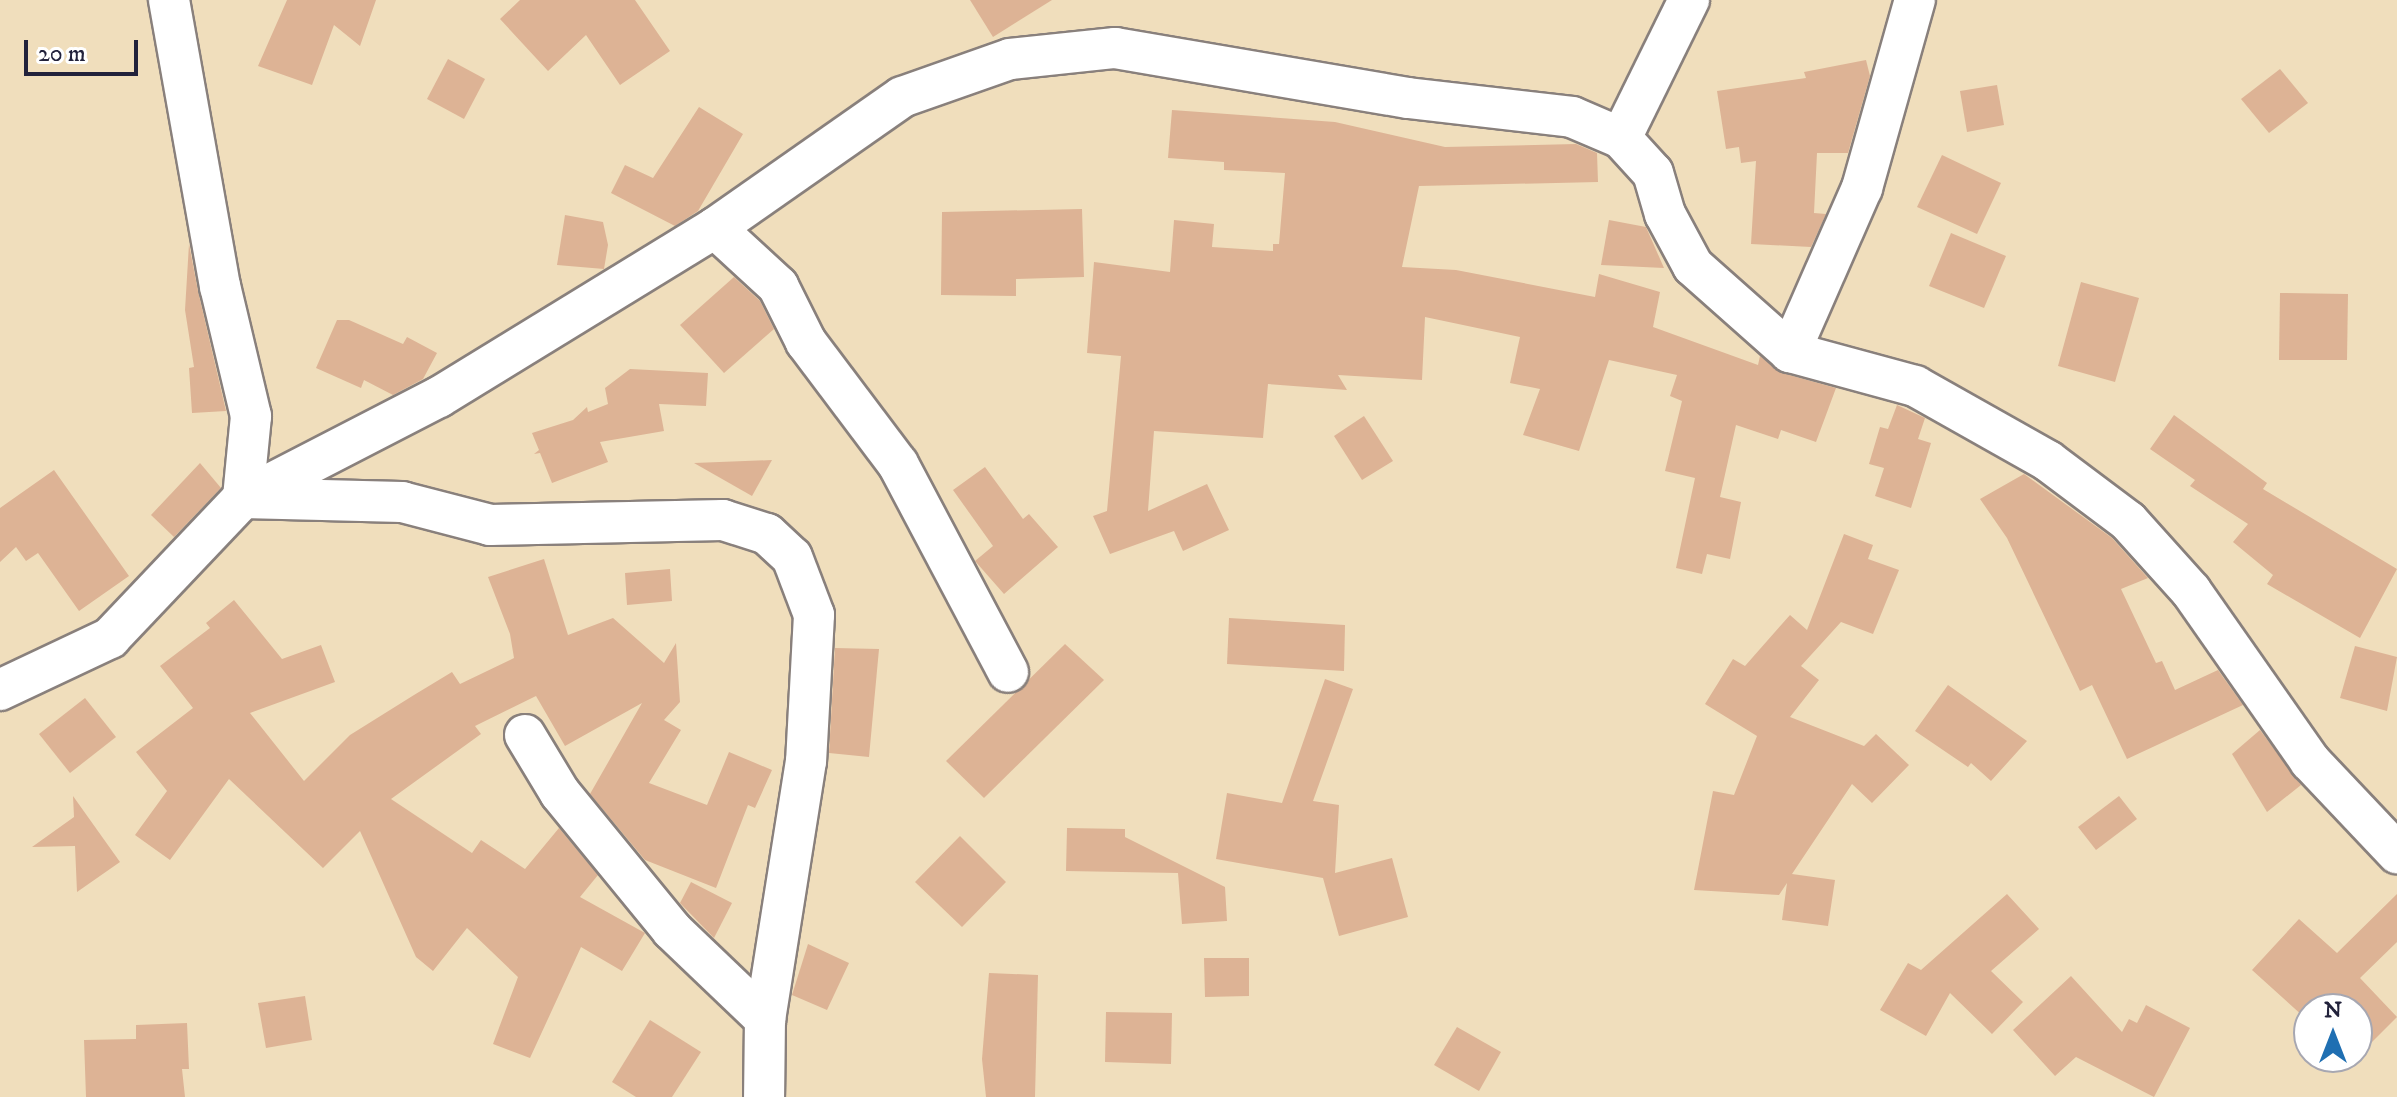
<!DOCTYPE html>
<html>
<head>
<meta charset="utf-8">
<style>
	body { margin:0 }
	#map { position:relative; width:2397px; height:1097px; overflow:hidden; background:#f0debc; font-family:"IM FELL DW Pica",serif }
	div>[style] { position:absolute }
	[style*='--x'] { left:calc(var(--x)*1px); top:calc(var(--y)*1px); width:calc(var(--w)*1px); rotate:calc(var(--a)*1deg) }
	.building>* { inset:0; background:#ddb395 }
	.roads { filter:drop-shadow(2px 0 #89807c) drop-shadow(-2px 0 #89807c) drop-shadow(0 2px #89807c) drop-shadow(0 -2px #89807c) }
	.street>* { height:40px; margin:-20px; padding:0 20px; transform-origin:20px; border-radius:20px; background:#fff }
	span { translate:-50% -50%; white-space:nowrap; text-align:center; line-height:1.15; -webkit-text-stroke:8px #fff; paint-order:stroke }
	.north { position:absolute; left:2293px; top:993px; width:80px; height:80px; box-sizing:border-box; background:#fff; border:2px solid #a7a7b1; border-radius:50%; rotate:0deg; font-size:22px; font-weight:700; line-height:32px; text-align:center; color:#22223b }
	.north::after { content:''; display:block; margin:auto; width:28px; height:36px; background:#1f6fb2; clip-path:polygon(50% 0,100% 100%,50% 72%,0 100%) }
	.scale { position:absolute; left:24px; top:40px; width:114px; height:36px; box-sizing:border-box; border:4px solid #22223b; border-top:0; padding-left:10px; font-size:24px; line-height:28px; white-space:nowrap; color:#22223b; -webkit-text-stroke:6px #fff; paint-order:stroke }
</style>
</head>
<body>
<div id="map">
	<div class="building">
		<div style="clip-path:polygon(287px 0,376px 0,360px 46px,334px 25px,312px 85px,258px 66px)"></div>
		<div style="clip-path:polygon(520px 0,635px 0,670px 51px,620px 85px,586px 35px,548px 71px,500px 19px)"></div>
		<div style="clip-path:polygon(970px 0,1052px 0,993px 37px)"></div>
		<div style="clip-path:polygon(448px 59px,485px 79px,464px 119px,427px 99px)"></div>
		<div style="clip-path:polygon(1866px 60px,1870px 76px,1848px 153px,1817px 153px,1814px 213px,1826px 214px,1811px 247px,1751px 244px,1756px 161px,1741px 163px,1739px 147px,1726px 149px,1717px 91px,1806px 78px,1804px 72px)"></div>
		<div style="clip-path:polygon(2280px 69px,2308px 103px,2269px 133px,2241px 99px)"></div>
		<div style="clip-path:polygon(1997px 85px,2004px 125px,1967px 132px,1960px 91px)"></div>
		<div style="clip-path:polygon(699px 107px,743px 134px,698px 211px,675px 226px,611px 193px,625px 165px,653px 178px)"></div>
		<div style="clip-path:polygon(1172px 110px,1335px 122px,1445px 147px,1576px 144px,1597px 153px,1598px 182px,1419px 186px,1402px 267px,1456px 270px,1595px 297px,1599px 274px,1660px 292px,1653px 327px,1758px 365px,1760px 356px,1782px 373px,1836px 388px,1816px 442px,1781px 430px,1778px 439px,1736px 425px,1720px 497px,1741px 502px,1730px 559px,1707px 554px,1702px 574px,1676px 568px,1695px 478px,1665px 471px,1682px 401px,1670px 396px,1677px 375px,1609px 360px,1579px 451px,1523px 435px,1540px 389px,1510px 383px,1520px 337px,1425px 317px,1422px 380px,1338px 375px,1347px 390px,1268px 384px,1263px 438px,1154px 431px,1148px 511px,1207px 484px,1229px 530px,1183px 551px,1174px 531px,1110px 554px,1093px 516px,1107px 511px,1121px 356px,1087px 353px,1094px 262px,1170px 272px,1174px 220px,1214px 224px,1212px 247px,1273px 251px,1273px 244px,1279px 244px,1285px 173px,1224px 170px,1224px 162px,1168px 158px)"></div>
		<div style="clip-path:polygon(1942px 155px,2001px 183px,1977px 234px,1917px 207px)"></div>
		<div style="clip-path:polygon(1082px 209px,1084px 277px,1016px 279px,1016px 296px,941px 295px,942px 212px)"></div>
		<div style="clip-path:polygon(565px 215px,603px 222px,608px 245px,604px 269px,557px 265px)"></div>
		<div style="clip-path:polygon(1609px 220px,1646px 227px,1664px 268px,1601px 265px)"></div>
		<div style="clip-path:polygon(1951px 233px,2006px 256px,1984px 308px,1929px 286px)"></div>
		<div style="clip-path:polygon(189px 244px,198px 291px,226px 411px,192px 413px,189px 368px,194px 367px,185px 310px)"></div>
		<div style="clip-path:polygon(734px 277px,760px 301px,774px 329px,724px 373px,680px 325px)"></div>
		<div style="clip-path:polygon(2081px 282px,2139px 298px,2115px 382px,2058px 366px)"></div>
		<div style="clip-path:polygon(2280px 293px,2348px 294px,2347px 360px,2279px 360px)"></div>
		<div style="clip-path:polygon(337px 320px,349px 320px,403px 344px,407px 337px,437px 353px,423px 379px,393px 395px,364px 380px,361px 388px,316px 368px)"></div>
		<div style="clip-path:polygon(630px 369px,708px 373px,706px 406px,659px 404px,664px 431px,600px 442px,608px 462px,552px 483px,540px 453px,534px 454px,539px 450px,532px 433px,573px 420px,587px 407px,588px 412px,608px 404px,605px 388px)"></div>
		<div style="clip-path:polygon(1897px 405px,1925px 418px,1918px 439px,1931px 443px,1911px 508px,1875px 496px,1884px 468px,1869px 464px,1880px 427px,1888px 429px)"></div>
		<div style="clip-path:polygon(2174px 415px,2267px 483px,2263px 489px,2397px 569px,2360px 638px,2267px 584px,2273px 575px,2233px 542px,2248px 524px,2190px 486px,2195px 480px,2150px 449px)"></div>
		<div style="clip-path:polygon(1364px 416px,1393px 461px,1362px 480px,1334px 436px)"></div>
		<div style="clip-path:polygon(772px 460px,752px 496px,694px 463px)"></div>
		<div style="clip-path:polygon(200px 463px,221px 488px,174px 537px,151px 515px)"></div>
		<div style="clip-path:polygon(985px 467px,1023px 519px,1029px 514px,1058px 547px,1004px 594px,975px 561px,993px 546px,953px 490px)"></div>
		<div style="clip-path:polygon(54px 470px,129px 576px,79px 611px,38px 553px,26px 561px,16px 547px,0 562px,0 508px)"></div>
		<div style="clip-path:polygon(2024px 474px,2112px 538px,2148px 578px,2121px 589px,2156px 663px,2162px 661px,2175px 690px,2218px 670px,2243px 705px,2127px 759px,2092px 685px,2080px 691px,2007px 538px,1980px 499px)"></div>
		<div style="clip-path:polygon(1844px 534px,1873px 545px,1868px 559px,1899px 570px,1873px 634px,1841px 622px,1801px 666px,1819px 680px,1790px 717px,1864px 746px,1876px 734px,1909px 765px,1872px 803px,1852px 784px,1792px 874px,1835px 880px,1828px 926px,1782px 920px,1787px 883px,1779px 895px,1694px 890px,1713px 791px,1734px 795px,1757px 736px,1705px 704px,1733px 659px,1745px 666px,1790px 615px,1807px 630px)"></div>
		<div style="clip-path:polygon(544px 559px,568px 635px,613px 618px,664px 663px,676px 643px,680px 702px,664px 720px,681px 730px,649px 783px,707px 805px,729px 752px,772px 770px,755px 808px,748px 805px,716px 888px,645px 860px,590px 794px,642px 703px,565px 746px,536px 696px,475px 726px,481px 734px,391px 799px,472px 853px,481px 840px,525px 869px,559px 828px,598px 875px,580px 897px,645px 933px,622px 971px,581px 947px,530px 1058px,493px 1044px,518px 977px,467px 928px,433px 971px,416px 957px,360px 831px,323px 868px,229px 779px,170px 860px,135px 835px,167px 791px,136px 752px,193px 708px,160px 666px,210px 628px,206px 623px,234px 600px,282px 659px,321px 645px,335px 682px,250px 713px,304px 781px,350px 735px,414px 695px,452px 672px,460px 684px,514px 658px,510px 634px,488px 577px)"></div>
		<div style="clip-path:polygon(670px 569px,672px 601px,627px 605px,625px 573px)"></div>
		<div style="clip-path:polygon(1229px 618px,1345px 625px,1344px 671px,1227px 664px)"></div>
		<div style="clip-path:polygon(1065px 644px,1104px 680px,984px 798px,946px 761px)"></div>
		<div style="clip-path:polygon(2355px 646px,2397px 657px,2387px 711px,2340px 698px)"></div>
		<div style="clip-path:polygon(835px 648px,879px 649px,869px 757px,829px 753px)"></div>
		<div style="clip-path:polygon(1325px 679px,1353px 689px,1313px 801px,1339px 805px,1335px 873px,1392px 858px,1408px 917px,1339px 936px,1323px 878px,1216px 859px,1227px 793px,1282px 803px)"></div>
		<div style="clip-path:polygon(1948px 685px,2027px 741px,1991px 781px,1971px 763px,1968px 767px,1915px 731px)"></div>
		<div style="clip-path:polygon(85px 698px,116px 737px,70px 773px,39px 734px)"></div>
		<div style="clip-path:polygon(2260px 730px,2301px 785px,2267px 812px,2232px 754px)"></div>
		<div style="clip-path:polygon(73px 796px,120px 862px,77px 892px,75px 846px,32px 847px,74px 817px)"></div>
		<div style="clip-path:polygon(2119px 796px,2137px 819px,2096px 850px,2078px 827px)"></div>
		<div style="clip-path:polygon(1067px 828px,1125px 829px,1125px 837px,1225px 887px,1227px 921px,1182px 924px,1178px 873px,1066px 871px)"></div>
		<div style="clip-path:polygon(960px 836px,1006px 882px,962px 927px,915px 882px)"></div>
		<div style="clip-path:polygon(691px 882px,732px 903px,714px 938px,680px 903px)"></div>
		<div style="clip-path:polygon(2007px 894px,2039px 929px,1991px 971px,2023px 1002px,1992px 1034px,1950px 993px,1926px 1036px,1880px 1010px,1908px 963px,1921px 970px)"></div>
		<div style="clip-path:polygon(2397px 894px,2397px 942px,2360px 978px,2397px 1017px,2357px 1057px,2357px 1009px,2309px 1009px,2304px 1017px,2252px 970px,2299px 919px,2337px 953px)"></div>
		<div style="clip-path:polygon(808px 944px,849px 963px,827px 1010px,792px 995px)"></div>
		<div style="clip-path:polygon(1204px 958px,1249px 958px,1249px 996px,1205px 997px)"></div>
		<div style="clip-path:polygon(989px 973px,1038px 975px,1035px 1097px,986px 1097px,982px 1059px)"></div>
		<div style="clip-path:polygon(2071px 976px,2122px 1032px,2129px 1019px,2137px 1023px,2146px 1005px,2190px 1028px,2154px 1097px,2076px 1057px,2055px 1076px,2013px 1030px)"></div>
		<div style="clip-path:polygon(305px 996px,312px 1040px,266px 1048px,258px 1003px)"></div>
		<div style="clip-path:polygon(1106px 1012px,1172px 1013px,1171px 1064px,1105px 1062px)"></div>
		<div style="clip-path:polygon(650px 1020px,701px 1052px,672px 1097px,636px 1097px,612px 1082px)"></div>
		<div style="clip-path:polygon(187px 1023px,189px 1069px,182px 1069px,185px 1097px,86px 1097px,84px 1040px,136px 1039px,136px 1025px)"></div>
		<div style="clip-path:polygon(1457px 1027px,1501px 1052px,1479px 1091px,1434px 1065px)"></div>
	</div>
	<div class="roads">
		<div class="street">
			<div style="--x:169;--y:0;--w:291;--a:79.9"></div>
			<div style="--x:220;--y:286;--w:134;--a:76.6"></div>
			<div style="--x:251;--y:416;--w:82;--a:95.6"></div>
			<div style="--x:243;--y:498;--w:159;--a:1.4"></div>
			<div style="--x:402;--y:502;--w:91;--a:14.6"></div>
			<div style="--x:490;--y:525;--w:233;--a:-1.2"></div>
			<div style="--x:723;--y:520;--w:46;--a:17.7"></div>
			<div style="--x:767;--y:534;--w:34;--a:43"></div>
			<div style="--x:792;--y:557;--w:62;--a:69.2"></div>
			<div style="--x:814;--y:615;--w:146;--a:93.1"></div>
			<div style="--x:806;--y:761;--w:261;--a:99"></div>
			<div style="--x:765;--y:1019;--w:78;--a:90.7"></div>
			<div style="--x:1621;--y:138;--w:154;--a:-63.8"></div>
			<div style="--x:715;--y:228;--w:86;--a:42.6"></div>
			<div style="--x:778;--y:286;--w:63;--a:63.4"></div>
			<div style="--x:806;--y:342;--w:153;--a:53"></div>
			<div style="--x:898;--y:464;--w:235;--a:62.1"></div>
			<div style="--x:1790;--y:352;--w:179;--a:-66.3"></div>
			<div style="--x:1862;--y:188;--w:195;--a:-74.3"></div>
			<div style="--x:0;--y:690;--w:122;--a:-25.3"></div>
			<div style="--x:110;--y:638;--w:193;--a:-46.5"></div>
			<div style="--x:243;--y:498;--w:220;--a:-27.3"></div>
			<div style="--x:439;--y:397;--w:324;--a:-31.5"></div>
			<div style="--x:715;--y:228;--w:228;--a:-35"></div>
			<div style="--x:902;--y:97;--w:114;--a:-19.4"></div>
			<div style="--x:1010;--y:59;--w:106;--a:-6"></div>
			<div style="--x:1115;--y:48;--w:297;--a:9.7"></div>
			<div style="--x:1408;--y:98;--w:165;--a:6.6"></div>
			<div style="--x:1572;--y:117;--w:53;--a:23.2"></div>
			<div style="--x:1621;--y:138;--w:47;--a:47.6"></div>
			<div style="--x:1653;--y:173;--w:43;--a:73.7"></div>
			<div style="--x:1665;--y:214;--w:59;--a:61.7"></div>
			<div style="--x:1693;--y:266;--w:130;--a:41.6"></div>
			<div style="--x:1790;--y:352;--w:130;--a:15.2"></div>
			<div style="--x:1915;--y:386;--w:153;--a:29.4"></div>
			<div style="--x:2048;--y:461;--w:100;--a:36.9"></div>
			<div style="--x:2128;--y:521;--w:94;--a:48"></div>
			<div style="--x:2191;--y:591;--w:208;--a:55"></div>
			<div style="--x:2310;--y:761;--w:127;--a:46.6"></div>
			<div style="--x:525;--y:735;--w:68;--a:58.9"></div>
			<div style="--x:560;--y:793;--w:177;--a:50.7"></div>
			<div style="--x:672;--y:930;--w:129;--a:43.7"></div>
		</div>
	</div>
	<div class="north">N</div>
	<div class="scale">20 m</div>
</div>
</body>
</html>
